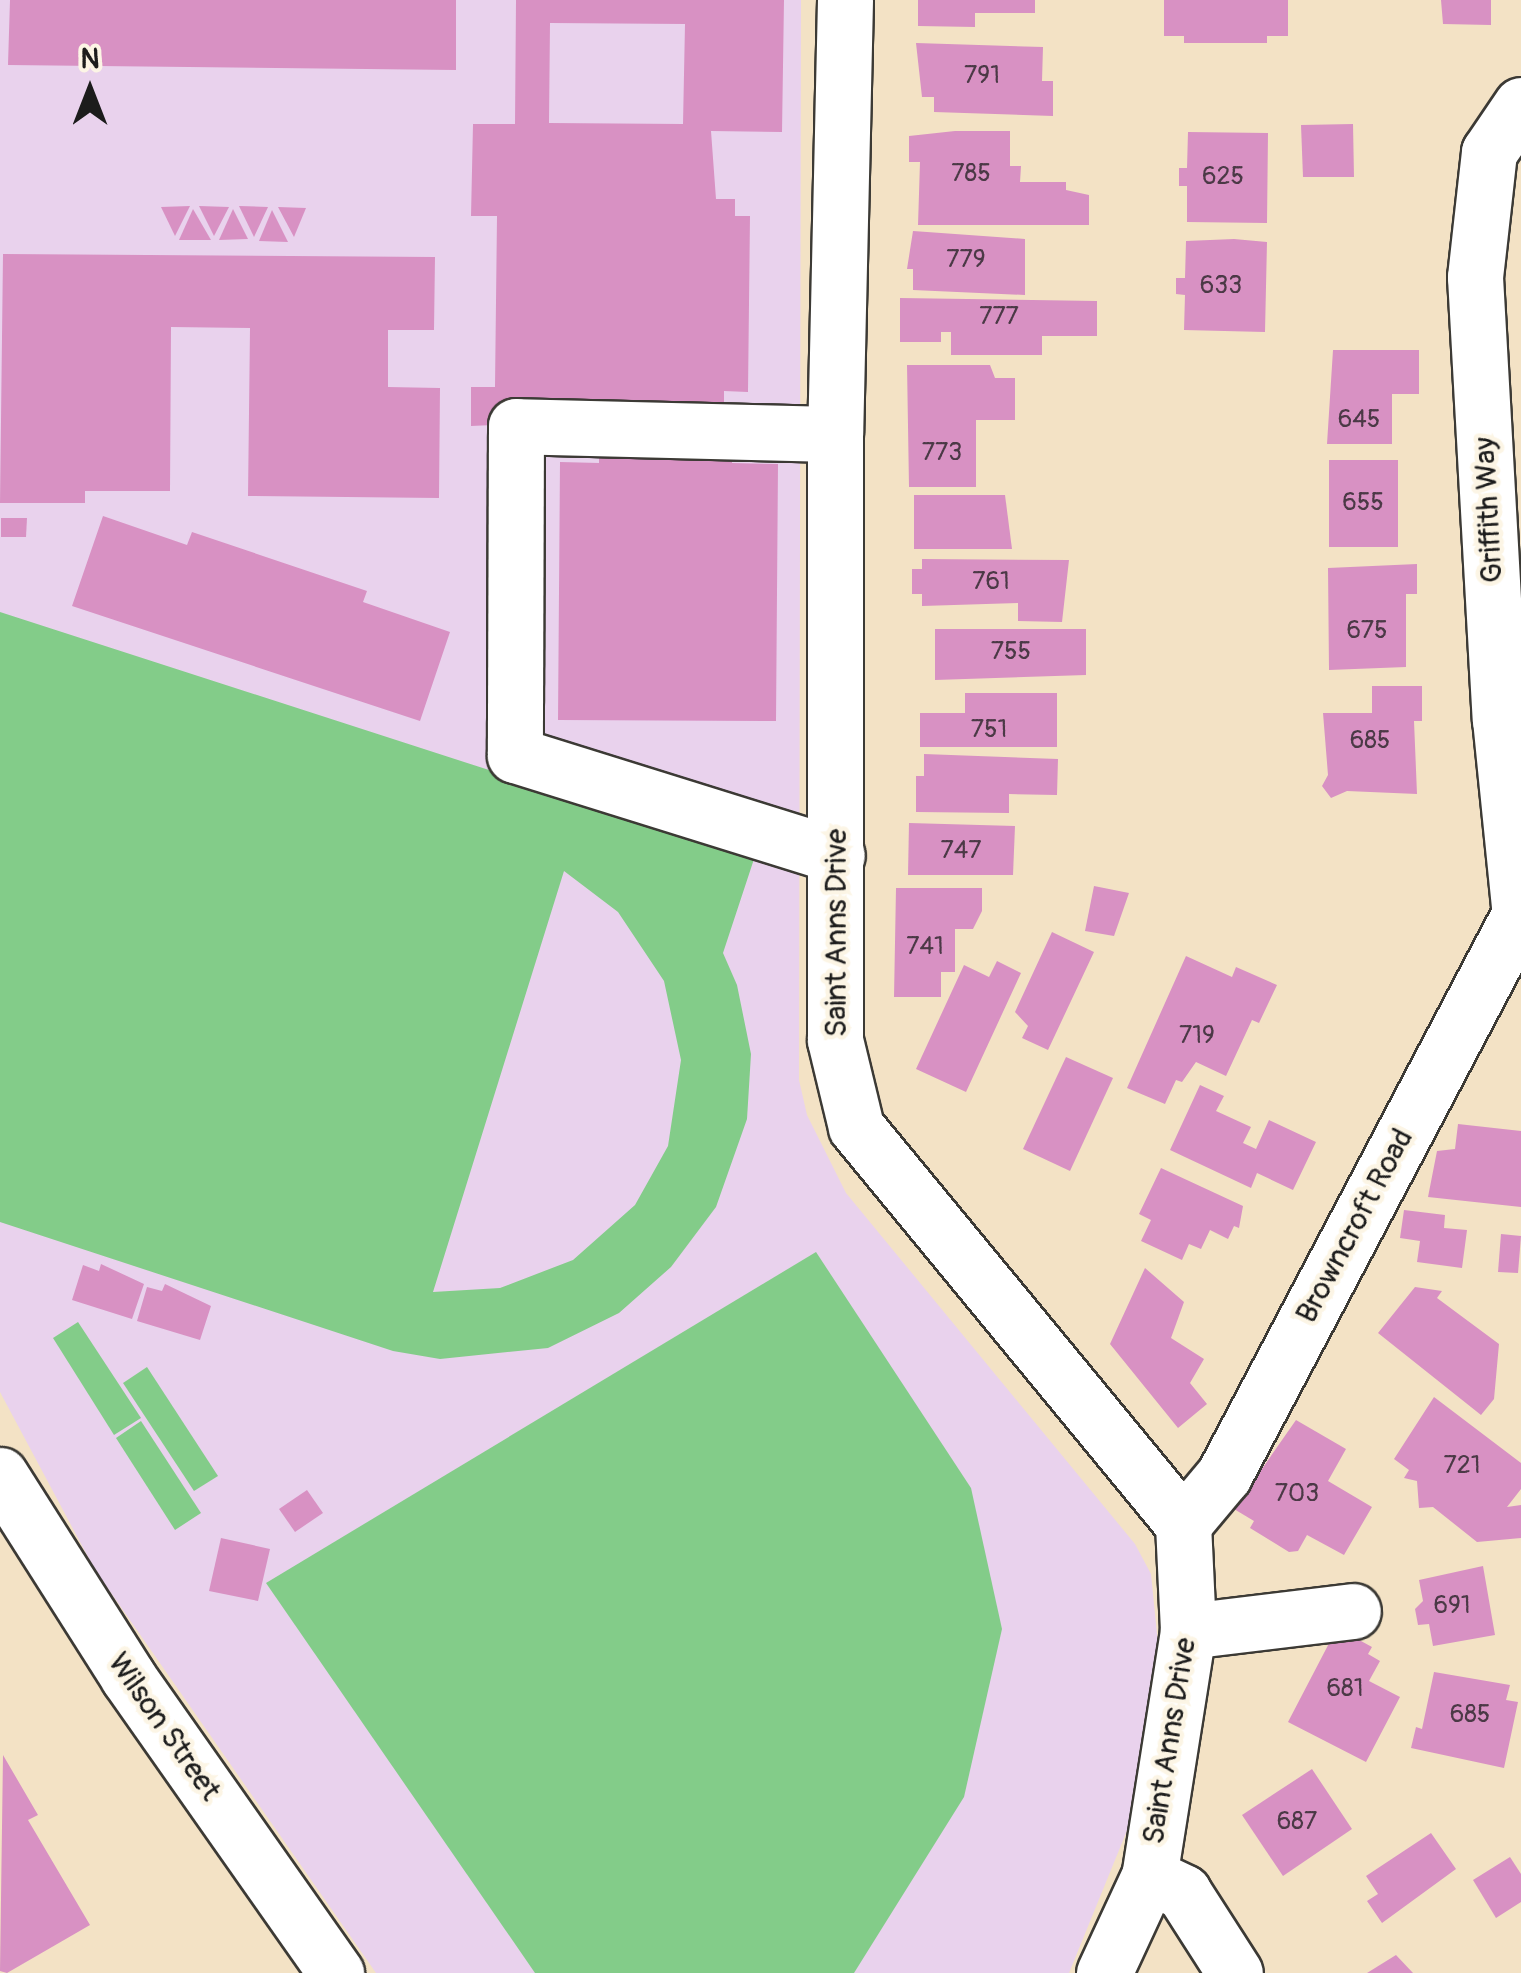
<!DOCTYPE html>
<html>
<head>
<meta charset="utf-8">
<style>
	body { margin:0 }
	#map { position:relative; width:1521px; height:1973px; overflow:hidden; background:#f3e2c5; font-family:Pangolin,sans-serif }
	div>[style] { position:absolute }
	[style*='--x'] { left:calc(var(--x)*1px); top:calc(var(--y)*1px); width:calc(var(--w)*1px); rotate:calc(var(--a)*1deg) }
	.built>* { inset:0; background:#e9d2ed }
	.green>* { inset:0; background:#83cc89 }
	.building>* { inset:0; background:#d891c3 }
	.roads { filter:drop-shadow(2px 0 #3c3a35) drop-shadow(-2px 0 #3c3a35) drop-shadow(0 2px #3c3a35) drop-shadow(0 -2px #3c3a35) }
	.minor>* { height:55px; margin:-27.5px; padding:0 27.5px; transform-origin:27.5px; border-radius:27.5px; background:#fff }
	span { translate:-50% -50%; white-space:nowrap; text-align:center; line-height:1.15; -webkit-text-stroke:9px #fcf5e5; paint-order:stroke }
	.number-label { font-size:25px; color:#4b3946 }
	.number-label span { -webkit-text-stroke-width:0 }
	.street-label { font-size:30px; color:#1c1c1c }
	.north { position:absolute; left:40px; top:40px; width:100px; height:100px; -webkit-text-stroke:8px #fcf5e5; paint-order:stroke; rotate:0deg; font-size:28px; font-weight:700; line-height:40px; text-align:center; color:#1c1c1c }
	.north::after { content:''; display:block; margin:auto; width:35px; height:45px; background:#1c1c1c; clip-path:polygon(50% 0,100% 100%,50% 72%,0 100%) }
</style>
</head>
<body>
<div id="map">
	<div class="built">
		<div style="clip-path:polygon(0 0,801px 0,799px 1080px,807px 1115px,846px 1193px,1135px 1544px,1151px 1574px,1160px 1664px,1139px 1801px,1069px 1973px,376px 1973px,95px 1570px,0 1392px)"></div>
	</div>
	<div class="green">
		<div style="clip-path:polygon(evenodd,0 612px,755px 856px,723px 953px,737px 985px,751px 1054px,747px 1119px,716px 1207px,671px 1267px,619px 1313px,548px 1348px,440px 1359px,393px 1351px,0 1222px,0 612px,564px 871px,618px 912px,664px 981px,681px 1060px,668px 1146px,635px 1205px,573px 1260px,500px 1288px,433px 1292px,564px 871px)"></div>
		<div style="clip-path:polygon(816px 1252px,971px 1488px,1002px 1629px,964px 1797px,854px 1973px,535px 1973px,266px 1583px)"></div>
		<div style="clip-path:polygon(78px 1322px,141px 1418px,114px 1435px,53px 1338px)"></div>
		<div style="clip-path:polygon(147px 1367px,218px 1476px,194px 1491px,123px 1383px)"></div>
		<div style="clip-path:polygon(141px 1421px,201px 1513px,175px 1530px,116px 1438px)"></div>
	</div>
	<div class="building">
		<div style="clip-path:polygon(10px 0,456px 0,456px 70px,8px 65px)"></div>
		<div style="clip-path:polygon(evenodd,516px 0,784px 0,782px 132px,711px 131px,716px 199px,735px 199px,735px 216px,750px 216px,748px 392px,724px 391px,724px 415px,471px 426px,471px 387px,495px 387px,497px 216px,471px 216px,473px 124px,515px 124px,516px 0,550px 23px,685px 24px,683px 124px,549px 123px,550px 23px)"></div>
		<div style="clip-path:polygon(918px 0,1035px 0,1035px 13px,975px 13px,975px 27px,918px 26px)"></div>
		<div style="clip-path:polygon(1164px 0,1288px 0,1288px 36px,1267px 36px,1267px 43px,1184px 43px,1184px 36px,1164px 36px)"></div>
		<div style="clip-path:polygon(1441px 0,1491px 0,1491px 25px,1443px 24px)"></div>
		<div style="clip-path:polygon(916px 43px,1043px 47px,1042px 81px,1053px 81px,1053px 116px,934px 112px,934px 97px,922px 97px)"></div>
		<div style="clip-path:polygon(1353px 124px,1354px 177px,1303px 177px,1301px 125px)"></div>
		<div style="clip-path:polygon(955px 131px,1010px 131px,1010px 166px,1021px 166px,1020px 182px,1066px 182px,1066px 190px,1089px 195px,1089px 225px,918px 225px,920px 162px,909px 162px,909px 136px)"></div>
		<div style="clip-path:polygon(1188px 132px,1268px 133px,1267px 223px,1187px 222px,1187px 186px,1179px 186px,1179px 168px,1187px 168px)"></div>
		<div style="clip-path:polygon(190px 206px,175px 236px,161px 207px)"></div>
		<div style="clip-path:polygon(199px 206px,229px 207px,214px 236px)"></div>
		<div style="clip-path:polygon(239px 206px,268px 207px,254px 237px)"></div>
		<div style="clip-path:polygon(278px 207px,306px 208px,294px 237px)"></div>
		<div style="clip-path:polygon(193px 209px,211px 240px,179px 240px)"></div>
		<div style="clip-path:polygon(233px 209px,248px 239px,219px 240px)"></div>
		<div style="clip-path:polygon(272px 210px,288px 242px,259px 241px)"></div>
		<div style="clip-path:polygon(913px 231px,1025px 239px,1025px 295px,913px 290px,913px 269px,907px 269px)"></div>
		<div style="clip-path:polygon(1234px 239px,1267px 242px,1265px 332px,1184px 330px,1185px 295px,1176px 294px,1176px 278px,1185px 278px,1186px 241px)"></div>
		<div style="clip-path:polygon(3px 254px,435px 257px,434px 330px,388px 330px,388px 387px,440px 388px,439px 498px,248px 496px,250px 328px,171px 327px,170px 491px,85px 491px,85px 503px,0 503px)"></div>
		<div style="clip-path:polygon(900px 298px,1097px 301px,1097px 336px,1042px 336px,1042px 355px,951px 355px,951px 332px,941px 332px,941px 342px,900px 342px)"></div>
		<div style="clip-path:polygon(1333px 350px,1419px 350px,1419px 394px,1392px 394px,1392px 444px,1327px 444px)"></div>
		<div style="clip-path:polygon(907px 365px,990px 365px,995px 378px,1015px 378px,1015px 420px,976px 420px,976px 487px,909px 487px)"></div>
		<div style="clip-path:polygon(599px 444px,732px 445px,732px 463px,778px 464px,776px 721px,558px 720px,560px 462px,599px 463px)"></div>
		<div style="clip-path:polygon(1329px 460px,1398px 460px,1398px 547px,1329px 547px)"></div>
		<div style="clip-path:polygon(914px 495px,1005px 495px,1012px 549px,914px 549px)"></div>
		<div style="clip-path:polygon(103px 516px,187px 545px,192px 532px,367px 591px,363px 602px,450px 632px,420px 721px,72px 606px)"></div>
		<div style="clip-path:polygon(1px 518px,27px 518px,26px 537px,1px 537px)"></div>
		<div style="clip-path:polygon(922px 559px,1069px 560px,1062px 622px,1018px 621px,1018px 603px,922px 606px,922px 594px,912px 594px,912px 569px,922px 569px)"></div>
		<div style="clip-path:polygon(1417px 564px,1417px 594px,1406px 594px,1406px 667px,1329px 670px,1328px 568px)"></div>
		<div style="clip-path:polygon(935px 629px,1086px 629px,1086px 675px,935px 680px)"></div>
		<div style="clip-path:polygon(1372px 686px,1422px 686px,1422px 721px,1414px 721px,1417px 794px,1347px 791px,1331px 798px,1322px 786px,1328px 775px,1323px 713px,1372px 713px)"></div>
		<div style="clip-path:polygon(965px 693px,1057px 693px,1057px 747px,920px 747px,920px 713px,965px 713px)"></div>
		<div style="clip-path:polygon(924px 754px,1058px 759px,1057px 795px,1009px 794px,1009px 813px,916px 812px,916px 776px,924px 776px)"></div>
		<div style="clip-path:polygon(909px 823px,1015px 826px,1013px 875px,908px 875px)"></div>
		<div style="clip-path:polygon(1094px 886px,1129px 893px,1114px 936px,1085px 931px)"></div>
		<div style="clip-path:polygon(896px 888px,982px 888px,982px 911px,973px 929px,955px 929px,955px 972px,941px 972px,941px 997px,894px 997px)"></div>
		<div style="clip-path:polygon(1052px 932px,1094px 952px,1048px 1050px,1022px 1038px,1028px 1026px,1015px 1012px)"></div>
		<div style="clip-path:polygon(1186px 956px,1232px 977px,1236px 967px,1277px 985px,1259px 1023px,1252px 1020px,1226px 1076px,1196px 1062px,1182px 1082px,1176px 1080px,1165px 1104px,1127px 1088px)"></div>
		<div style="clip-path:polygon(997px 961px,1021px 973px,966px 1092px,916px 1069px,964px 965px,989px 977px)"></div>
		<div style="clip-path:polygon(1066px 1057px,1113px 1078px,1070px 1171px,1023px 1149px)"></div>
		<div style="clip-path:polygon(1200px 1085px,1224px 1096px,1216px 1111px,1251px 1127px,1243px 1143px,1256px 1149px,1269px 1120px,1316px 1142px,1293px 1190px,1257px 1173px,1251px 1188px,1170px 1150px)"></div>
		<div style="clip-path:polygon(1458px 1124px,1521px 1131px,1521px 1207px,1428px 1197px,1437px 1151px,1455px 1149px)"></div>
		<div style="clip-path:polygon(1161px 1168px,1243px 1206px,1239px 1228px,1234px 1226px,1228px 1239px,1210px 1230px,1201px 1249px,1189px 1244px,1182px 1260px,1141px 1241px,1151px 1220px,1139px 1214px)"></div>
		<div style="clip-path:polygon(1404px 1210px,1445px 1215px,1444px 1228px,1467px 1230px,1462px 1268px,1417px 1262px,1420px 1241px,1400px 1238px)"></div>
		<div style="clip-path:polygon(1501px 1234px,1521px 1236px,1518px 1273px,1498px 1272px)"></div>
		<div style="clip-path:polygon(101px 1264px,144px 1284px,132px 1319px,72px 1300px,83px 1265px,99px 1271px)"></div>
		<div style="clip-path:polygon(1145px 1268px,1184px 1302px,1171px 1338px,1204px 1359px,1190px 1383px,1207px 1404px,1178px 1428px,1110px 1344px)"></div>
		<div style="clip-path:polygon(165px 1284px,211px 1306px,200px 1340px,137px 1321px,147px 1287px,162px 1291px)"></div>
		<div style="clip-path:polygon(1415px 1287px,1442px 1291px,1437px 1298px,1499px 1344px,1494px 1399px,1481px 1415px,1378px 1333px)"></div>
		<div style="clip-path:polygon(1434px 1397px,1521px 1463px,1521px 1489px,1507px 1507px,1521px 1505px,1521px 1538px,1477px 1542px,1433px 1507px,1419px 1508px,1417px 1481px,1404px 1478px,1409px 1470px,1394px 1459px)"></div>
		<div style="clip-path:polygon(1296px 1420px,1346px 1449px,1328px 1481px,1372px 1507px,1344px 1555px,1307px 1535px,1298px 1551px,1289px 1552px,1250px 1528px,1254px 1521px,1234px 1509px)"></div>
		<div style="clip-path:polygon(307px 1490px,323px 1513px,295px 1532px,279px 1509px)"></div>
		<div style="clip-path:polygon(221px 1538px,270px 1549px,258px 1601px,209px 1591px)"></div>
		<div style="clip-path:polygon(1483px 1566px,1495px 1635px,1433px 1646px,1429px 1624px,1418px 1625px,1415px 1609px,1423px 1601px,1419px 1580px)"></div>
		<div style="clip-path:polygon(1337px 1628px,1372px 1647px,1368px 1654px,1380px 1661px,1369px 1681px,1400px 1697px,1366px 1762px,1288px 1722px)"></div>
		<div style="clip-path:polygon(1434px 1672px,1510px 1685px,1506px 1700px,1518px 1702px,1504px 1768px,1411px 1748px,1416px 1727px,1422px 1729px)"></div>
		<div style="clip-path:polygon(3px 1755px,38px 1815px,28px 1820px,90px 1925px,7px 1973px,0 1971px)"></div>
		<div style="clip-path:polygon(1312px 1769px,1352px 1829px,1283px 1876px,1242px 1815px)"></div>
		<div style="clip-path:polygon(1431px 1833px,1456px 1869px,1382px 1923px,1367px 1901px,1378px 1894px,1366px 1876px)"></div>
		<div style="clip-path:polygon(1510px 1857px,1521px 1874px,1521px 1902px,1496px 1918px,1473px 1880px)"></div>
		<div style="clip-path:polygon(1396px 1955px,1413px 1973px,1367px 1973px)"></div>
	</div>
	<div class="roads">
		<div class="minor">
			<div style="--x:845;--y:0;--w:434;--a:91.3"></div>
			<div style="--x:835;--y:434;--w:606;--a:90"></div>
			<div style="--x:835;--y:1040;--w:89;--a:76.4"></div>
			<div style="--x:856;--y:1127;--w:514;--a:50.52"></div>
			<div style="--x:1183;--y:1524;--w:107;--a:87.3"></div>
			<div style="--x:1188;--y:1631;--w:248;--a:99"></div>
			<div style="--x:1149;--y:1876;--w:107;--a:114.9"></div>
			<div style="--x:1521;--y:105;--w:57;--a:124.2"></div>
			<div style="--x:1489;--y:152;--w:126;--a:96.4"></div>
			<div style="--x:1475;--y:277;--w:443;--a:86.8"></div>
			<div style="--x:1500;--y:719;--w:207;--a:84.2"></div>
			<div style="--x:835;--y:434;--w:319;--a:-178.6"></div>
			<div style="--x:516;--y:426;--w:329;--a:90.2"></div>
			<div style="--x:515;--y:755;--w:337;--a:17.3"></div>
			<div style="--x:0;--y:1475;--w:239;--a:57.6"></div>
			<div style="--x:128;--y:1677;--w:362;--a:54.9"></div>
			<div style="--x:1183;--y:1524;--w:64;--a:-50.1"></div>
			<div style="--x:1224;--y:1475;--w:626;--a:-62.21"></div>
			<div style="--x:1188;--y:1631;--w:166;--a:-6.9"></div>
			<div style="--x:1149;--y:1876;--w:38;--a:25"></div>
			<div style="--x:1183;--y:1892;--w:96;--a:57.3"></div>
		</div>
	</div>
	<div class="number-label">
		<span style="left:982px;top:76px">791</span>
		<span style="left:971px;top:174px">785</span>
		<span style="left:1223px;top:177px">625</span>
		<span style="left:966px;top:260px">779</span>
		<span style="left:1221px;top:286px">633</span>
		<span style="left:999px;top:317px">777</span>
		<span style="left:1359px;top:420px">645</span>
		<span style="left:942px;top:453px">773</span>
		<span style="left:1363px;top:503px">655</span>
		<span style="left:991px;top:582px">761</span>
		<span style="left:1367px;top:631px">675</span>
		<span style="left:1011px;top:652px">755</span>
		<span style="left:989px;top:730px">751</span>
		<span style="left:1370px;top:741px">685</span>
		<span style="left:961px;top:851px">747</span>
		<span style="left:925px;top:947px">741</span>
		<span style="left:1197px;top:1036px">719</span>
		<span style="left:1462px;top:1466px">721</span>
		<span style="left:1297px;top:1494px">703</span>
		<span style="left:1452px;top:1606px">691</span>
		<span style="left:1345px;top:1689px">681</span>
		<span style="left:1470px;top:1715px">685</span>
		<span style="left:1297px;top:1822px">687</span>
	</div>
	<div class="street-label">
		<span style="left:1489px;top:510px;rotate:-93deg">Griffith Way</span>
		<span style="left:837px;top:933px;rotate:-90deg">Saint Anns Drive</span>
		<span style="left:1355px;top:1226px;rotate:-62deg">Browncroft Road</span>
		<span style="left:164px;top:1727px;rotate:55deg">Wilson Street</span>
		<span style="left:1170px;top:1741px;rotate:-81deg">Saint Anns Drive</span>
	</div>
	<div class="north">N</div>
</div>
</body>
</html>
